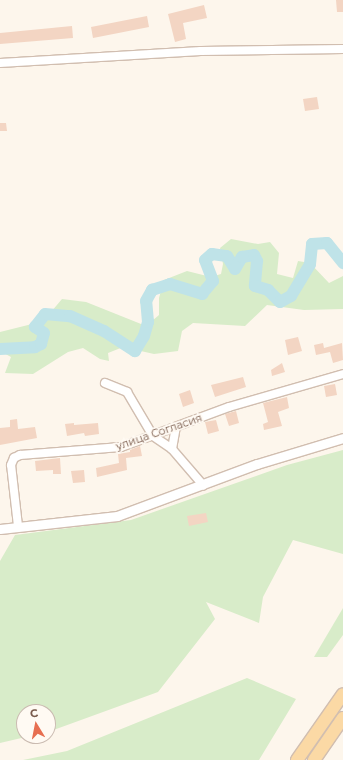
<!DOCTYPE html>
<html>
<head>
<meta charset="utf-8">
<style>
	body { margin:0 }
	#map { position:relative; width:343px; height:760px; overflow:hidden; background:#fdf6ec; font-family:Montserrat,sans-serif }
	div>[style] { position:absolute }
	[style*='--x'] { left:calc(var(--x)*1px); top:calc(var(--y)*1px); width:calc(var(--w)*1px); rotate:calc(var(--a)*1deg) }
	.green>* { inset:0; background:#d8ecc9 }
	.river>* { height:12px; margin:-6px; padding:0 6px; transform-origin:6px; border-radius:6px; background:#bfe3e8 }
	.building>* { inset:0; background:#f3d5c3 }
	.roads { filter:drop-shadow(1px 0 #d1beb0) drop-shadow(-1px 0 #d1beb0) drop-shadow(0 1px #d1beb0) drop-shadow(0 -1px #d1beb0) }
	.minor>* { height:8px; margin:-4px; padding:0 4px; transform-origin:4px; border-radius:4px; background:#fff }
	.tertiary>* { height:9px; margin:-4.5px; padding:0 4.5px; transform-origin:4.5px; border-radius:4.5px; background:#fff }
	.primary>* { height:12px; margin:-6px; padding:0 6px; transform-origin:6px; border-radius:6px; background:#fbd9a5 }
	span { translate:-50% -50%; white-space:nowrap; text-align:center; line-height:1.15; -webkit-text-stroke:3.5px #fffaf3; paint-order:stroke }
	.street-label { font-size:11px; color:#7a5c4d }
	.north { position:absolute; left:16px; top:704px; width:40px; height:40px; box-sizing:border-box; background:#fffaf3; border:1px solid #cabbb1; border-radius:50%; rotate:350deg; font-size:11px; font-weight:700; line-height:16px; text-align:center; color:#7a5c4d }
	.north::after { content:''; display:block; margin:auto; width:14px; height:18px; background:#e76f51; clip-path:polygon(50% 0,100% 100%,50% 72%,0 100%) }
</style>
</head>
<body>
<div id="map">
	<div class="green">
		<div style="clip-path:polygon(231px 239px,258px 244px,270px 242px,279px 253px,277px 274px,293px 278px,298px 261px,310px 263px,329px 283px,343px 276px,343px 309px,304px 310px,267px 305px,245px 326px,193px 323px,182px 331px,178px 351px,154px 354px,123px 347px,108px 353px,109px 361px,100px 359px,83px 348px,68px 352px,33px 374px,5px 373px,11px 357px,0 351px,0 332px,48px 320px,51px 312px,62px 299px,86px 302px,146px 326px,159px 315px,159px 298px,164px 280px,187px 271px,211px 277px,221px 274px,223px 264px,220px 248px)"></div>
		<div style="clip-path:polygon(343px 450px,343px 554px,293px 540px,263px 597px,259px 623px,206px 602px,215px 619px,158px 692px,48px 732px,48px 712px,24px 712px,24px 736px,30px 736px,0 743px,0 561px,15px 535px,131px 520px,287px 465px)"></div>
		<div style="clip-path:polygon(343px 608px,343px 635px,327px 657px,314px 657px)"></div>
		<div style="clip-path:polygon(247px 678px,296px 699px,259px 760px,23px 760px,67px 751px)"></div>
	</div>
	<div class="river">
		<div style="--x:0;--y:349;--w:35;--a:-3"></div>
		<div style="--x:35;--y:347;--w:7;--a:-27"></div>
		<div style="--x:41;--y:344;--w:11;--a:-75"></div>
		<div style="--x:44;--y:333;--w:11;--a:-146"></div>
		<div style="--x:35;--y:327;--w:16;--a:-52"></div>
		<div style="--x:45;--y:314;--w:25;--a:5"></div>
		<div style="--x:70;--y:316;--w:37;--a:24"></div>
		<div style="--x:104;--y:331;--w:37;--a:33"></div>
		<div style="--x:135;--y:351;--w:17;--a:-59"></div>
		<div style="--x:144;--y:336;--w:15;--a:-74"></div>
		<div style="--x:148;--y:322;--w:21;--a:-95"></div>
		<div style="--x:146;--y:301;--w:13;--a:-61"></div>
		<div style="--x:152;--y:290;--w:19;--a:-18"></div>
		<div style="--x:170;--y:284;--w:34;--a:17"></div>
		<div style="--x:202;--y:294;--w:17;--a:-50"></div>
		<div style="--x:213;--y:281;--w:22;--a:-111"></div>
		<div style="--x:205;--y:260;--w:9;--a:-41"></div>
		<div style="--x:212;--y:254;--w:15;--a:8"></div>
		<div style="--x:227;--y:256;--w:15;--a:58"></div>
		<div style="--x:235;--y:269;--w:14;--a:-60"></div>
		<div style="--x:242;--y:257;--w:12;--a:-9"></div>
		<div style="--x:254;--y:255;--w:7;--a:63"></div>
		<div style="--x:257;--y:261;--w:25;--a:95"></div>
		<div style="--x:255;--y:286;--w:14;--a:17"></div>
		<div style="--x:268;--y:290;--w:17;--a:45"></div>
		<div style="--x:280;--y:302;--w:13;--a:-29"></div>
		<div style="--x:291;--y:296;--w:37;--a:-59"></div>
		<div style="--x:310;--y:264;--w:20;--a:-84"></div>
		<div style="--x:312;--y:244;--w:15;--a:-4"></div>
		<div style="--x:327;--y:243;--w:26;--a:51"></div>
	</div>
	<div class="building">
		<div style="clip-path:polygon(336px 0,343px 0,343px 12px,337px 12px)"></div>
		<div style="clip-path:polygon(204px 5px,207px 18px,183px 23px,186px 39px,175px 42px,168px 14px)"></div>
		<div style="clip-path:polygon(147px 16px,149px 27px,93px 38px,91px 27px)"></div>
		<div style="clip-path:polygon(72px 26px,73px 38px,0 44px,0 33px)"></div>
		<div style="clip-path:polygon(317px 97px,319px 109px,305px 111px,303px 99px)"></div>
		<div style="clip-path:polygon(0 123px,6px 123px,7px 131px,0 131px)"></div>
		<div style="clip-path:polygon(298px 337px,302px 351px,288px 355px,285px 340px)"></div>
		<div style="clip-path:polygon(323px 343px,324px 348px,342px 343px,343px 360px,333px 363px,330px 352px,316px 355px,314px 345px)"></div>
		<div style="clip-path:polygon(282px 363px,285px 372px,272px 376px,271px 370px)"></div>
		<div style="clip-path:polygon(243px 377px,246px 387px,215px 397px,211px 385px)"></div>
		<div style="clip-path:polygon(335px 384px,337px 395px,326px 397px,324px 386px)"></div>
		<div style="clip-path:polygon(190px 390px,194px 403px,183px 407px,179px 394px)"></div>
		<div style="clip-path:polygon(287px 397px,289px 408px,278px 412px,282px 426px,264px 430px,263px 424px,268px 422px,263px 403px)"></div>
		<div style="clip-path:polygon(236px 411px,239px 423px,229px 426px,225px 414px)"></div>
		<div style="clip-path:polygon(17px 419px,18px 429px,35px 427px,37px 438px,0 445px,0 428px,10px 427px,10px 420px)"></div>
		<div style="clip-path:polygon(216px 420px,219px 431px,208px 434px,205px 422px)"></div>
		<div style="clip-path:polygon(74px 423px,74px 425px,98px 423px,99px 434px,85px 436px,84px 433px,67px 436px,65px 424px)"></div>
		<div style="clip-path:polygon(140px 446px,142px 456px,126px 458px,127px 470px,97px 477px,96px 468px,119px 463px,118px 454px,130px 452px,130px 450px)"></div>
		<div style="clip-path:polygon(60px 458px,61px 474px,53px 474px,53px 470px,36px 471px,35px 461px)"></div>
		<div style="clip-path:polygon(84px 470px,85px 482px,73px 483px,71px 471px)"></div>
		<div style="clip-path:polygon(206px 513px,208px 522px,189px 526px,187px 516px)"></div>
	</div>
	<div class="roads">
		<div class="minor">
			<div style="--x:0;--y:63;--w:201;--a:-3.4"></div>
			<div style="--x:201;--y:51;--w:142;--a:-0.8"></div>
			<div style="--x:105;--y:383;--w:24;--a:22"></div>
			<div style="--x:127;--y:392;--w:51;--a:59.4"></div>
			<div style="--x:153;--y:436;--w:23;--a:34"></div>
			<div style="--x:172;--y:449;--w:48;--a:49.3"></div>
			<div style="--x:172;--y:449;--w:22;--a:-80"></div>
			<div style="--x:18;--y:526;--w:61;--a:-96.5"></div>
			<div style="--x:11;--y:465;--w:8;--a:-67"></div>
			<div style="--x:14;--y:458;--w:7;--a:-27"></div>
			<div style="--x:20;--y:455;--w:101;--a:-4.5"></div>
			<div style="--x:121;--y:447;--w:115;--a:-20.3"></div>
			<div style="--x:229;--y:407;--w:119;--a:-16.1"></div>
		</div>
		<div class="tertiary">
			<div style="--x:0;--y:529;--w:118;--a:-6.3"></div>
			<div style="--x:117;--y:516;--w:149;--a:-20.4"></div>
			<div style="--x:257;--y:464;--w:90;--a:-16.8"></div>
		</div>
		<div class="primary">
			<div style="--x:297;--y:760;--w:80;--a:-55.1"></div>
			<div style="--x:314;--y:760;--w:51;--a:-55.4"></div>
		</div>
	</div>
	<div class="street-label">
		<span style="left:159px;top:432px;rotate:-19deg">улица Согласия</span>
	</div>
	<div class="north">С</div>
</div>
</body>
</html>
